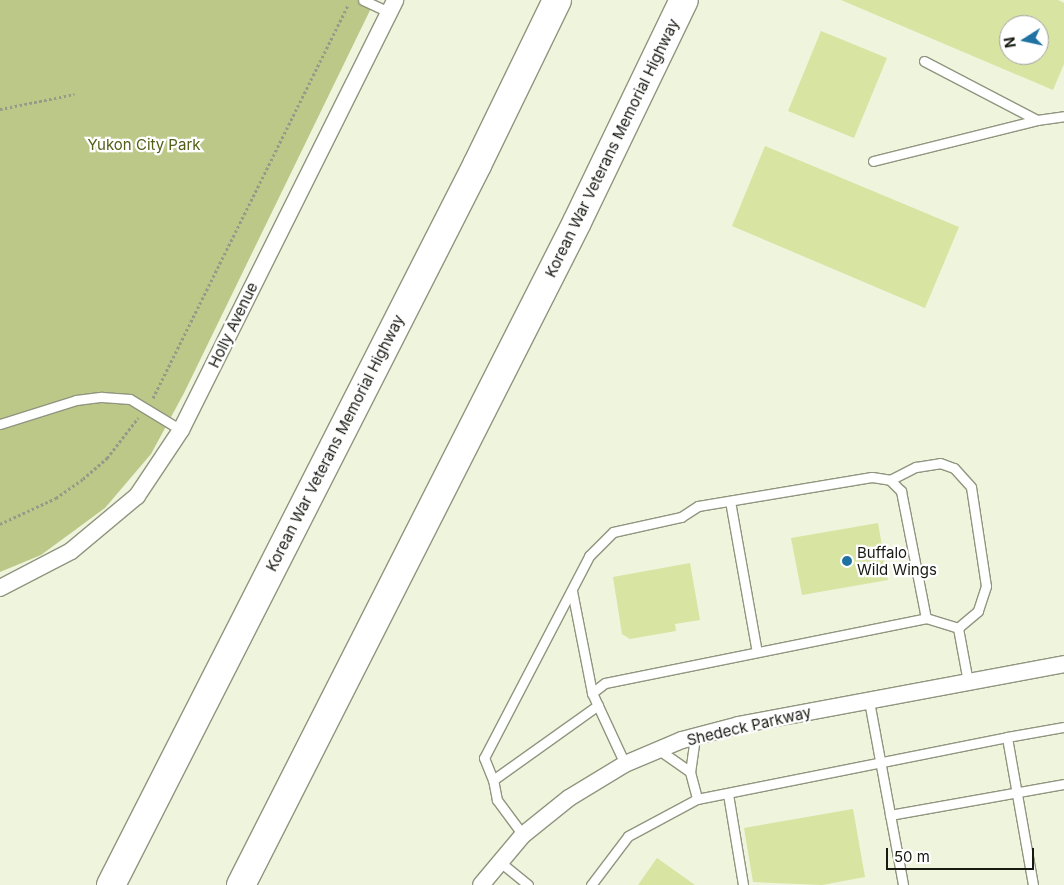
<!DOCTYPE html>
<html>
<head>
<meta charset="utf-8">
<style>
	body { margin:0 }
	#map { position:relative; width:1064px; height:885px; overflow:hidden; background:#eff4dd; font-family:Inter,sans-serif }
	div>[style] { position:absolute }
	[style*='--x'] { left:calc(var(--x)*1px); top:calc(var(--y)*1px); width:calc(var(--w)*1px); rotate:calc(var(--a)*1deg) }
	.green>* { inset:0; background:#bbc888 }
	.building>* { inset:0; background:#d7e4a2 }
	.path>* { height:3px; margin-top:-1.5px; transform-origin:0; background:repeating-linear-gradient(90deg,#969a89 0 2.5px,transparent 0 5px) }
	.roads { filter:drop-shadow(1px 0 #90957f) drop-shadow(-1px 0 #90957f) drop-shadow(0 1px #90957f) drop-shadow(0 -1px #90957f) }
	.lane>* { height:9px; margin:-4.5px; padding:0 4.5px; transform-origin:4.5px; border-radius:4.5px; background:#fff }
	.street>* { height:16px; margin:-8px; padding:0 8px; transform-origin:8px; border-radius:8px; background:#fff }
	.highway>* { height:28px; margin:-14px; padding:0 14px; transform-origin:14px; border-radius:14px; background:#fff }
	.dots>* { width:14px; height:14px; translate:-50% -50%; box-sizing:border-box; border:2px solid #fff; border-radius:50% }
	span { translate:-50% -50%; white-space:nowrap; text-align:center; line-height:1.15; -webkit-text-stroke:4.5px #fff; paint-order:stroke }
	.park-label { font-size:15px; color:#535e17 }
	.street-label { font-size:15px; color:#181a12 }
	.poi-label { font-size:15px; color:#181a12 }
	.left { translate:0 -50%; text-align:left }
	.north { position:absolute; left:999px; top:15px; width:50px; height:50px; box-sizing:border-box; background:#fff; border:1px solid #a3a3a0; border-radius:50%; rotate:260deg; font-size:14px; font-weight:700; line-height:20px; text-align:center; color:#181a12 }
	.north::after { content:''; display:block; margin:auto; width:18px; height:22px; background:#1f72a2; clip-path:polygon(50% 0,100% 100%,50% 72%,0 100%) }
	.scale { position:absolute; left:886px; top:848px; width:148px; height:22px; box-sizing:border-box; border:2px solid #181a12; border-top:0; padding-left:6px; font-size:15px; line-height:18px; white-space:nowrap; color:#181a12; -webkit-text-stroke:4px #fff; paint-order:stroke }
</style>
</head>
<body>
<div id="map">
	<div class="green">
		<div style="clip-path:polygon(0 0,375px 0,184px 393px,151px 454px,105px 508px,41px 555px,0 572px)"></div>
	</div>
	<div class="building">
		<div style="clip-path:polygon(evenodd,841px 0,1058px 0,1064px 3px,1064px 64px,1053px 90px,841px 0,1009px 25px,1039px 25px,1039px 55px,1009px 55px,1009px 25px)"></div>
		<div style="clip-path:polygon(821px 31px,887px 58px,854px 138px,788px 111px)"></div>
		<div style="clip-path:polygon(765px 146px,959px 227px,925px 308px,732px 226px)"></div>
		<div style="clip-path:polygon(878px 523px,888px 580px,802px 595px,791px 538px)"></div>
		<div style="clip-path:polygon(690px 563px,700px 620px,675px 624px,676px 631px,630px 639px,622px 634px,613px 577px)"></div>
		<div style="clip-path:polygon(853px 809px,865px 877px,822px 885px,753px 882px,744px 828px)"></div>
		<div style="clip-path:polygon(657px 858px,695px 885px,638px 885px)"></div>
	</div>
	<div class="path">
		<div style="--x:0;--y:109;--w:76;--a:-11.3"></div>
		<div style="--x:153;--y:398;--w:438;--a:-63.6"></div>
		<div style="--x:0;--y:524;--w:62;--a:-24.9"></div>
		<div style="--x:56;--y:498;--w:33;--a:-35"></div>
		<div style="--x:83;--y:479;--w:32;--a:-41"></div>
		<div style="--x:107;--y:458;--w:51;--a:-52.2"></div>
	</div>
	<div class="roads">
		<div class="lane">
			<div style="--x:363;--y:0;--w:29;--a:25"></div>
			<div style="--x:924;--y:61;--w:127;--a:27.6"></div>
			<div style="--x:1037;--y:120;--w:27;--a:-8"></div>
			<div style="--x:873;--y:161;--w:169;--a:-14"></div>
			<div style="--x:0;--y:424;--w:80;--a:-17.5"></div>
			<div style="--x:76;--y:400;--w:26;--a:-7"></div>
			<div style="--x:102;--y:397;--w:28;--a:4"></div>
			<div style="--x:130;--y:399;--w:60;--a:31.3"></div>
			<div style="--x:890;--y:480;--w:29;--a:-27"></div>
			<div style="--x:916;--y:467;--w:24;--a:-9"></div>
			<div style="--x:940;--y:463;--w:15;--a:20"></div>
			<div style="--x:954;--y:468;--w:25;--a:48"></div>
			<div style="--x:971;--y:487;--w:100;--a:81.4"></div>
			<div style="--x:986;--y:586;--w:26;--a:108"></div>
			<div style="--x:978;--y:611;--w:26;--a:140"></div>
			<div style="--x:730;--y:501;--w:153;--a:79.9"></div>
			<div style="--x:572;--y:591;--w:104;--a:78.9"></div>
			<div style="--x:869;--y:701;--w:187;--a:79.5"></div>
			<div style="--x:695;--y:737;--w:35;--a:98"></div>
			<div style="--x:690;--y:772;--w:28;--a:75"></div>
			<div style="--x:659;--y:750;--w:38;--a:35"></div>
			<div style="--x:625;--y:764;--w:78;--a:-114.9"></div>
			<div style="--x:592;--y:693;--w:16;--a:-38"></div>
			<div style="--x:605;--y:683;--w:328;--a:-11.4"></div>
			<div style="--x:926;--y:618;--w:34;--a:17"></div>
			<div style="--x:958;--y:628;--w:55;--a:79.5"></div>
			<div style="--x:493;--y:780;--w:24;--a:-112"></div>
			<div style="--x:484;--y:758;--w:228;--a:-62.5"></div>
			<div style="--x:589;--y:556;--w:34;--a:-45"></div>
			<div style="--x:613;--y:532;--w:70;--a:-12.4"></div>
			<div style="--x:681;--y:517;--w:20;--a:-33"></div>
			<div style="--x:698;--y:506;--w:176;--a:-9.5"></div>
			<div style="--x:872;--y:477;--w:18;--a:9"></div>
			<div style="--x:890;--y:480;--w:16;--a:45"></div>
			<div style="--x:901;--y:491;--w:129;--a:78.9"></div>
			<div style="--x:728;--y:794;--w:92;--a:80.6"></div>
			<div style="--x:890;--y:815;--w:177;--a:-10.1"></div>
			<div style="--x:523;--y:835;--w:44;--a:-126.6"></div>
			<div style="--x:497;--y:800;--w:20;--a:-101"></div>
			<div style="--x:493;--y:780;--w:129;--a:-35.5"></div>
			<div style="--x:500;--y:862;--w:36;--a:39"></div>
			<div style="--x:591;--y:885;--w:61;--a:-52.9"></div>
			<div style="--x:628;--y:836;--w:78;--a:-28.2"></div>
			<div style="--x:697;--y:799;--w:316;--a:-11.3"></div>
			<div style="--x:1033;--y:885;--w:150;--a:-100"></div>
			<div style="--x:1007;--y:737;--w:58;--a:-10"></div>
		</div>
		<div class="street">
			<div style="--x:0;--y:588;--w:80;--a:-27.5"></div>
			<div style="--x:71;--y:551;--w:86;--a:-39.8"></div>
			<div style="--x:137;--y:496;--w:79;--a:-56.3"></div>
			<div style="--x:181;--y:430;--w:480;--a:-63.5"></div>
			<div style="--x:481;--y:885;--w:65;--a:-50"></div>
			<div style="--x:523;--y:835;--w:59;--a:-38.8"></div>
			<div style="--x:569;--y:798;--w:66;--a:-31.3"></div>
			<div style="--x:625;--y:764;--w:62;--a:-22.8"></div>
			<div style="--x:682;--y:740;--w:59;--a:-14.7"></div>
			<div style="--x:739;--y:725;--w:331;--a:-10.6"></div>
		</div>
		<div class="highway">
			<div style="--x:111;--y:885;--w:808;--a:-63.05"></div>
			<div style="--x:477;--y:165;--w:183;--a:-64.1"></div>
			<div style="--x:241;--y:885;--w:743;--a:-63.12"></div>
			<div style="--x:577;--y:222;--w:246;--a:-64.3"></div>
		</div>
	</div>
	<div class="dots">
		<div style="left:847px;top:561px;background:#1f72a2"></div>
	</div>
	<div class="park-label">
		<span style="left:144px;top:145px">Yukon City Park</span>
	</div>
	<div class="street-label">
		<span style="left:612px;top:148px;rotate:-64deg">Korean War Veterans Memorial Highway</span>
		<span style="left:233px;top:325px;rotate:-64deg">Holly Avenue</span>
		<span style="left:335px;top:443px;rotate:-63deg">Korean War Veterans Memorial Highway</span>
		<span style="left:749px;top:726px;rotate:-13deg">Shedeck Parkway</span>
	</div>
	<div class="poi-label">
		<span class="left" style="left:857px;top:561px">Buffalo<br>Wild Wings</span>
	</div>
	<div class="north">N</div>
	<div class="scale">50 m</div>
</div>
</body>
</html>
